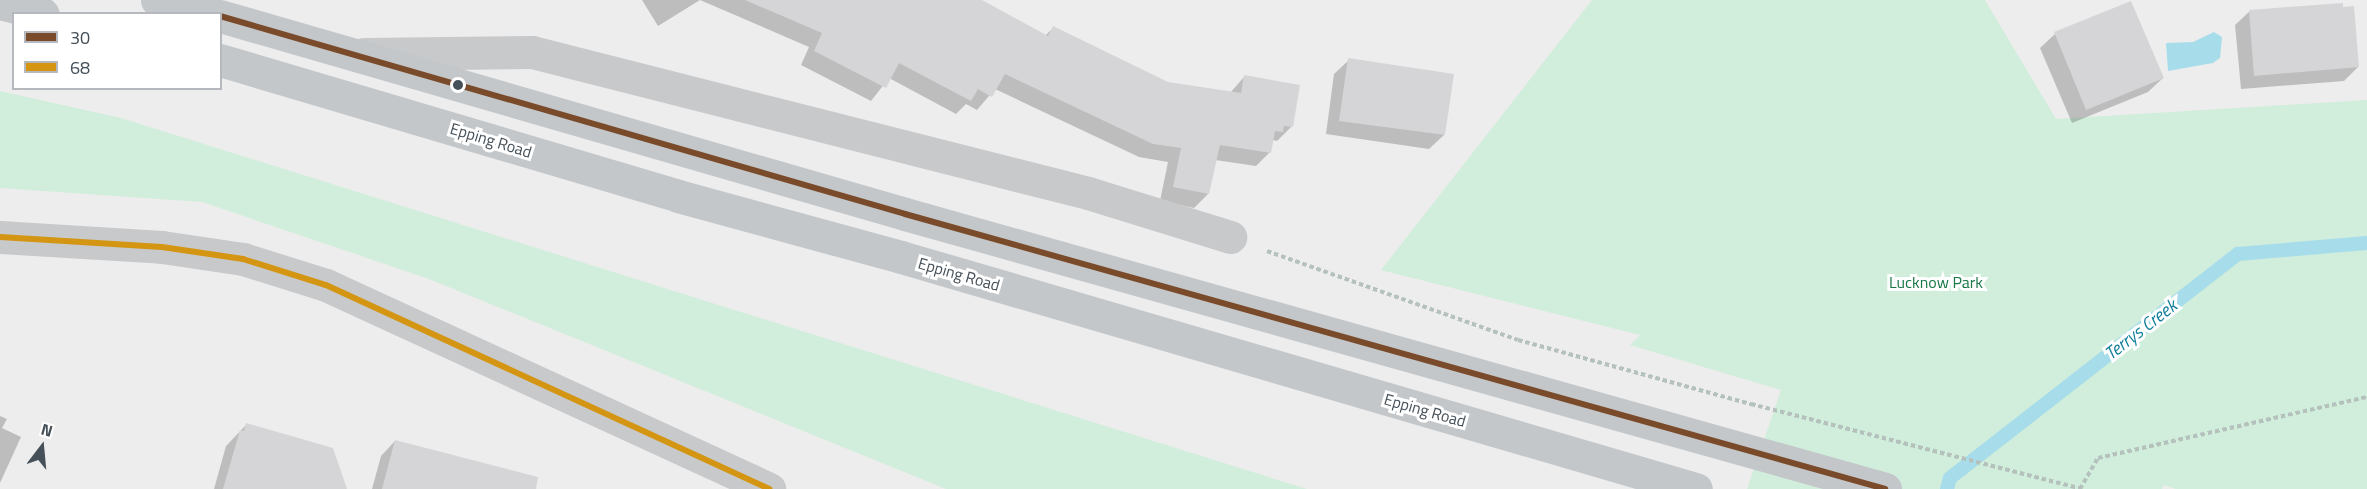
<!DOCTYPE html>
<html>
<head>
<meta charset="utf-8">
<style>
	body { margin:0 }
	#map { position:relative; width:2367px; height:489px; overflow:hidden; background:#eeeded; font-family:"Titillium Web",sans-serif }
	div>[style] { position:absolute }
	[style*='--x'] { left:calc(var(--x)*1px); top:calc(var(--y)*1px); width:calc(var(--w)*1px); rotate:calc(var(--a)*1deg) }
	.green>* { inset:0; background:#d1eddb }
	.water>* { inset:0; background:#a7ddea }
	.shadow>* { inset:0; background:#0003 }
	.stream>* { height:14px; margin:-7px; padding:0 7px; transform-origin:7px; border-radius:7px; background:#a7ddea }
	.building>* { inset:0; background:#d5d5d7 }
	.path>* { height:4px; margin-top:-2px; transform-origin:0; background:repeating-linear-gradient(90deg,#b5c1bd 0 4.5px,transparent 0 7.5px) }
	.minor>* { height:33px; margin:-16.5px; padding:0 16.5px; transform-origin:16.5px; border-radius:16.5px; background:#c7c9cb }
	.major>* { height:33px; margin:-16.5px; padding:0 16.5px; transform-origin:16.5px; border-radius:16.5px; background:#c3c7ca }
	.path-bridge>* { height:4px; margin-top:-2px; transform-origin:0; background:repeating-linear-gradient(90deg,#b5c1bd 0 4.5px,transparent 0 7.5px) }
	.bus-1>* { height:6px; margin:-3px; padding:0 3px; transform-origin:3px; border-radius:3px; background:#7a4b2a }
	.bus-2>* { height:6px; margin:-3px; padding:0 3px; transform-origin:3px; border-radius:3px; background:#d39512 }
	.dots>* { width:16px; height:16px; translate:-50% -50%; box-sizing:border-box; border:3px solid #fff; border-radius:50% }
	span { translate:-50% -50%; white-space:nowrap; text-align:center; line-height:1.15; -webkit-text-stroke:6px #fff; paint-order:stroke }
	.street-label { font-size:16px; color:#455059 }
	.park-label { font-size:16px; color:#197746 }
	.water-label { font-size:18px; color:#107f9a; font-style:italic }
	.legend { position:absolute; left:12px; top:12px; width:210px; height:78px; box-sizing:border-box; background:#fff; border:2px solid #b5b9bd; margin:0; padding:8px 10px; list-style:none; font-size:18px; color:#455059 }
	.legend li { display:flex; align-items:center; gap:12px; height:30px }
	.legend b { width:30px; border:2px solid #b5b9bd }
	.north { position:absolute; left:12px; top:417px; width:60px; height:60px; -webkit-text-stroke:4px #fff; paint-order:stroke; rotate:16deg; font-size:16px; font-weight:700; line-height:24px; text-align:center; color:#455059 }
	.north::after { content:''; display:block; margin:auto; width:21px; height:27px; background:#455059; clip-path:polygon(50% 0,100% 100%,50% 72%,0 100%) }
</style>
</head>
<body>
<div id="map">
	<div class="green">
		<div style="clip-path:polygon(1592px 0,1985px 0,2056px 119px,2367px 100px,2367px 489px,2176px 489px,2164px 485px,2162px 489px,1747px 489px,1781px 390px,1630px 345px,1640px 335px,1381px 270px)"></div>
		<div style="clip-path:polygon(0 91px,121px 118px,1307px 489px,946px 489px,429px 279px,202px 202px,0 188px)"></div>
	</div>
	<div class="water">
		<div style="clip-path:polygon(2214px 32px,2222px 37px,2220px 58px,2213px 63px,2168px 71px,2166px 43px,2193px 42px)"></div>
	</div>
	<div class="shadow">
		<div style="clip-path:polygon(642px 0,979px 0,1045px 36px,1053px 28px,1168px 84px,1230px 93px,1244px 77px,1291px 127px,1277px 141px,1273px 140px,1270px 152px,1256px 166px,1215px 160px,1208px 194px,1194px 208px,1160px 201px,1168px 162px,1139px 157px,995px 89px,977px 110px,966px 104px,956px 114px,889px 78px,871px 101px,801px 65px,809px 47px,700px 0,658px 26px)"></div>
		<div style="clip-path:polygon(2130px 2px,2163px 78px,2148px 92px,2072px 123px,2040px 48px,2055px 34px)"></div>
		<div style="clip-path:polygon(2250px 11px,2358px 67px,2344px 81px,2241px 89px,2235px 25px)"></div>
		<div style="clip-path:polygon(1349px 60px,1444px 135px,1429px 149px,1326px 134px,1334px 74px)"></div>
		<div style="clip-path:polygon(0 416px,7px 419px,2px 428px,21px 437px,0 483px)"></div>
		<div style="clip-path:polygon(247px 424px,345px 489px,214px 489px,226px 446px)"></div>
		<div style="clip-path:polygon(395px 441px,518px 489px,372px 489px,381px 456px)"></div>
	</div>
	<div class="stream">
		<div style="--x:1947;--y:489;--w:11;--a:-75"></div>
		<div style="--x:1950;--y:478;--w:365;--a:-37.9"></div>
		<div style="--x:2238;--y:254;--w:129;--a:-4.9"></div>
	</div>
	<div class="building">
		<div style="clip-path:polygon(745px 0,982px 0,1048px 36px,1053px 26px,1168px 82px,1241px 93px,1244px 75px,1300px 85px,1293px 127px,1284px 126px,1283px 132px,1275px 131px,1271px 153px,1220px 145px,1209px 194px,1173px 187px,1181px 148px,1153px 144px,1005px 74px,992px 97px,978px 89px,971px 101px,899px 63px,886px 88px,814px 51px,822px 33px)"></div>
		<div style="clip-path:polygon(2131px 1px,2164px 78px,2086px 110px,2054px 32px)"></div>
		<div style="clip-path:polygon(2343px 3px,2343px 7px,2354px 6px,2359px 67px,2254px 76px,2249px 10px)"></div>
		<div style="clip-path:polygon(1348px 58px,1454px 74px,1445px 135px,1339px 121px)"></div>
		<div style="clip-path:polygon(246px 423px,333px 448px,347px 489px,223px 489px,240px 430px,244px 431px)"></div>
		<div style="clip-path:polygon(395px 440px,538px 477px,536px 489px,382px 489px)"></div>
	</div>
	<div class="path">
		<div style="--x:1267;--y:251;--w:266;--a:19.5"></div>
		<div style="--x:1518;--y:340;--w:242;--a:15.4"></div>
		<div style="--x:2080;--y:489;--w:36;--a:-60"></div>
		<div style="--x:2098;--y:458;--w:276;--a:-12.8"></div>
	</div>
	<div class="minor">
		<div style="--x:364;--y:54;--w:168;--a:-0.7"></div>
		<div style="--x:532;--y:52;--w:574;--a:14.23"></div>
		<div style="--x:1088;--y:193;--w:149;--a:17.2"></div>
		<div style="--x:0;--y:237;--w:162;--a:3.5"></div>
		<div style="--x:162;--y:247;--w:82;--a:8.4"></div>
		<div style="--x:243;--y:259;--w:87;--a:17.4"></div>
		<div style="--x:326;--y:285;--w:488;--a:24.7"></div>
	</div>
	<div class="major">
		<div style="--x:157;--y:0;--w:55;--a:14.8"></div>
		<div style="--x:0;--y:3;--w:44;--a:14.3"></div>
		<div style="--x:220;--y:16;--w:713;--a:16.12"></div>
		<div style="--x:905;--y:214;--w:1018;--a:15.67"></div>
		<div style="--x:220;--y:60;--w:478;--a:16.5"></div>
		<div style="--x:678;--y:196;--w:231;--a:15.3"></div>
		<div style="--x:901;--y:257;--w:828;--a:16.27"></div>
	</div>
	<div class="path-bridge">
		<div style="--x:1751;--y:404;--w:341;--a:14.4"></div>
	</div>
	<div class="bus-1">
		<div style="--x:220;--y:16;--w:713;--a:16.12"></div>
		<div style="--x:905;--y:214;--w:1018;--a:15.67"></div>
	</div>
	<div class="bus-2">
		<div style="--x:0;--y:237;--w:162;--a:3.5"></div>
		<div style="--x:162;--y:247;--w:82;--a:8.4"></div>
		<div style="--x:243;--y:259;--w:87;--a:17.4"></div>
		<div style="--x:326;--y:285;--w:488;--a:24.7"></div>
	</div>
	<div class="dots">
		<div style="left:458px;top:85px;background:#455059"></div>
	</div>
	<div class="street-label">
		<span style="left:491px;top:140px;rotate:17deg">Epping Road</span>
		<span style="left:959px;top:274px;rotate:16deg">Epping Road</span>
		<span style="left:1425px;top:410px;rotate:16deg">Epping Road</span>
	</div>
	<div class="park-label">
		<span style="left:1936px;top:282px">Lucknow Park</span>
	</div>
	<div class="water-label">
		<span style="left:2141px;top:330px;rotate:-38deg">Terrys Creek</span>
	</div>
	<ul class="legend">
	<li><b style="height:8px;background:#7a4b2a"></b>30</li>
	<li><b style="height:8px;background:#d39512"></b>68</li>
	</ul>
	<div class="north">N</div>
</div>
</body>
</html>
